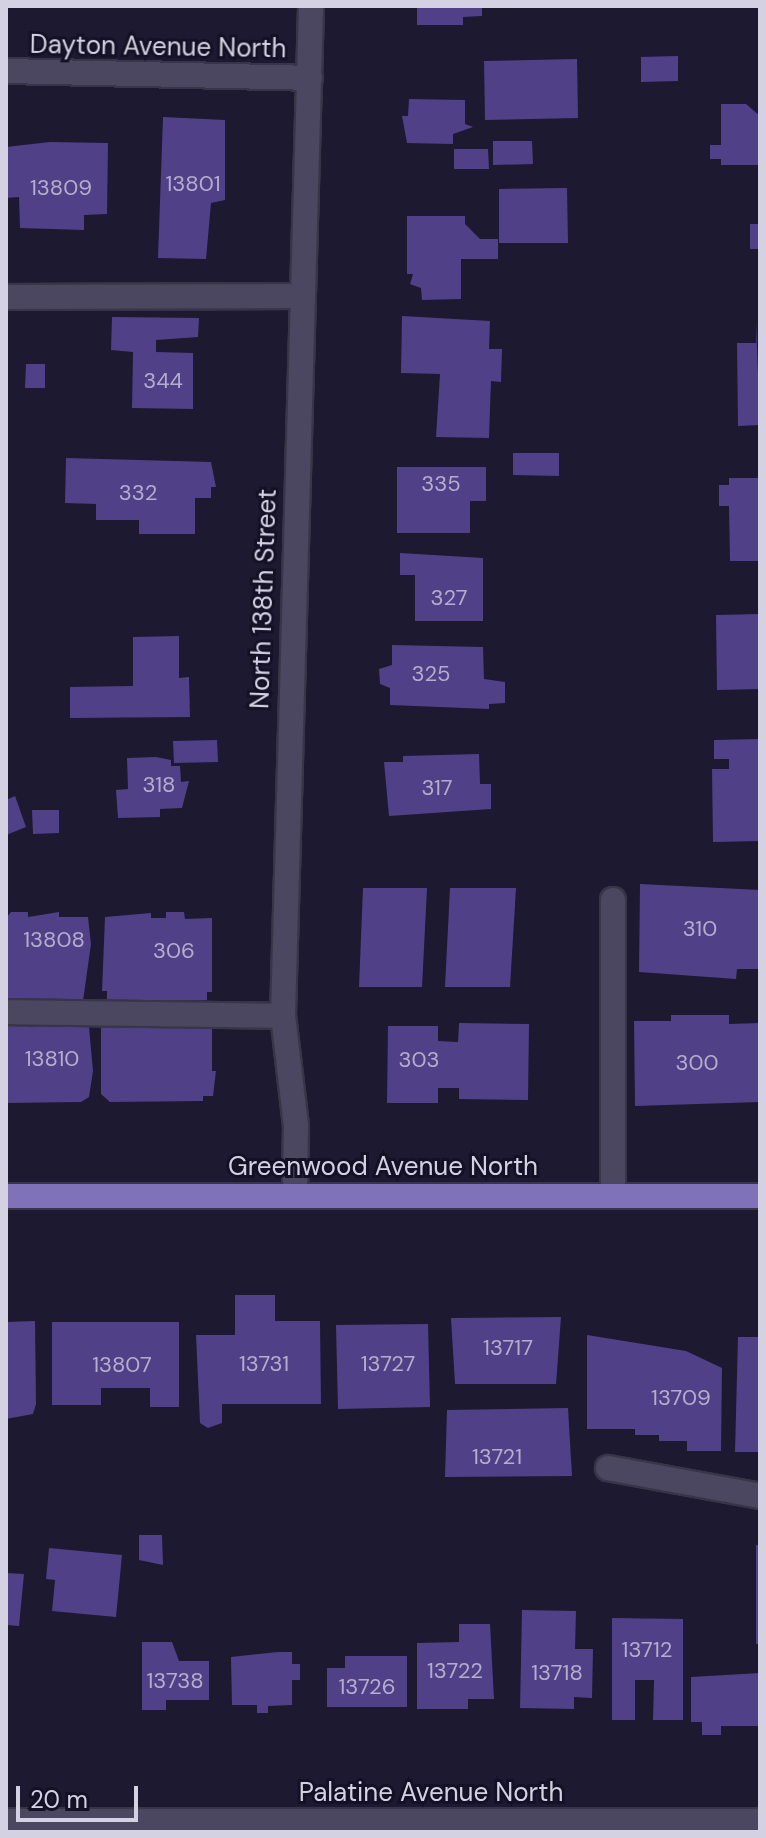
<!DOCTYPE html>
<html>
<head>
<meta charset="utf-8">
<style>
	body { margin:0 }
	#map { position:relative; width:766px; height:1838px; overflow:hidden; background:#1d1930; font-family:"DM Sans",sans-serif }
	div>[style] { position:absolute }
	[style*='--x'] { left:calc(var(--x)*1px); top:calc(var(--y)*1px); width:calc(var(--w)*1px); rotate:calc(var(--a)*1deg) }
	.building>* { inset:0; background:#504088 }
	.roads { filter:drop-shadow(2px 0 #393548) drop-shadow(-2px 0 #393548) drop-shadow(0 2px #393548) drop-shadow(0 -2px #393548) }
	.minor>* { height:24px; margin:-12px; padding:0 12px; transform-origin:12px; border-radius:12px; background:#4b4761 }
	.major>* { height:24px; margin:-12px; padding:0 12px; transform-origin:12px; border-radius:12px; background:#7f72b8 }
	span { translate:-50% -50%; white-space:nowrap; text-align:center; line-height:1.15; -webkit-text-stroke:6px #141026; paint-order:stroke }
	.number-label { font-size:22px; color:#b3aecc }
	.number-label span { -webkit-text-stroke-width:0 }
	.street-label { font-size:26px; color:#d4d2e2 }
	.frame { position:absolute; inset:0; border:8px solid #d4d2e2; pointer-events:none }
	.scale { position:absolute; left:16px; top:1786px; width:122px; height:36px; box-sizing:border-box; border:4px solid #d4d2e2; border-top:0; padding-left:10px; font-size:24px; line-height:28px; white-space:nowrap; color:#d4d2e2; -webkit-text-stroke:6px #141026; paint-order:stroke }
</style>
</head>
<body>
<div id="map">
	<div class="building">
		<div style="clip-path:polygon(417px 6px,482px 6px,482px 16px,463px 17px,463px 25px,417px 25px)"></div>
		<div style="clip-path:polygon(678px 56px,678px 81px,641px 82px,641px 57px)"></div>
		<div style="clip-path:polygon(577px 59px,578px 118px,485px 120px,484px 61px)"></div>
		<div style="clip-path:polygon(409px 99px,465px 100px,465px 124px,473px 127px,453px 134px,453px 144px,407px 143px,402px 116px,408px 116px)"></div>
		<div style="clip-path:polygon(721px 104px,746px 104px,760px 116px,760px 165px,721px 165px,721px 159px,710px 159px,710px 145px,721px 145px)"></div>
		<div style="clip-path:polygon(163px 117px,225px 120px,225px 200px,211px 203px,206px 259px,158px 258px)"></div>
		<div style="clip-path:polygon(493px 141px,532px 141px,533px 164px,493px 165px)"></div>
		<div style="clip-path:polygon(50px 142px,108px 143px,107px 214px,84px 215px,84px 230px,20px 228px,19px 197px,6px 198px,6px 147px)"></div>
		<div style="clip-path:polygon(454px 149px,488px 149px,489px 169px,454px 169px)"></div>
		<div style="clip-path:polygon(567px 188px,568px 243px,499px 243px,499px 189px)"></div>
		<div style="clip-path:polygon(407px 216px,465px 216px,465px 224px,480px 239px,498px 239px,498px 259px,461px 259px,461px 299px,422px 300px,421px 288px,410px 284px,413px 274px,407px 274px)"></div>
		<div style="clip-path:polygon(750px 224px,760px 224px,760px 249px,750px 249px)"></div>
		<div style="clip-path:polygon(402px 316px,490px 321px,489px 349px,502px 349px,501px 382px,491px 381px,489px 438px,436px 437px,440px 374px,401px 373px)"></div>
		<div style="clip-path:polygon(112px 317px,199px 318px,198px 337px,156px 340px,156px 352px,193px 353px,193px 409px,132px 408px,133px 352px,111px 350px)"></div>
		<div style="clip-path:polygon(756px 322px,760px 425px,738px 426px,737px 343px,756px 343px)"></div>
		<div style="clip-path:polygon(26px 364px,45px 364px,45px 388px,25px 388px)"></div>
		<div style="clip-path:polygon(513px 453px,559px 453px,559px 476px,513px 475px)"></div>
		<div style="clip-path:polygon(66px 458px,211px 462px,216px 487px,211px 487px,211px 498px,195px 498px,195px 534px,139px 534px,139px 520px,96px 520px,96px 504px,65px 503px)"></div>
		<div style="clip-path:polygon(397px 467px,486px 467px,486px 501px,470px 501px,470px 533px,397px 533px)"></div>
		<div style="clip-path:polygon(729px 478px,760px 478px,760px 561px,730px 561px,729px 506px,719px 506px,719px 485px,729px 485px)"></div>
		<div style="clip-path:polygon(400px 553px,483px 558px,483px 621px,415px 621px,415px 575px,400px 575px)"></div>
		<div style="clip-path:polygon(760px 614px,760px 689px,717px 690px,716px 615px)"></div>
		<div style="clip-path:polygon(179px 636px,179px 678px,189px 677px,190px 717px,70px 718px,70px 687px,133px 686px,133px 637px)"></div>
		<div style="clip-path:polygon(392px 645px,483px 647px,484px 679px,505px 682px,505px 703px,489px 704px,489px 709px,390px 705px,390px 688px,380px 684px,379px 669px,392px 665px)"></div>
		<div style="clip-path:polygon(760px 739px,760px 841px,713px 842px,712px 769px,729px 769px,729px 759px,714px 759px,714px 740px)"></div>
		<div style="clip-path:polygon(217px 740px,218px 762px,174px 763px,173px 741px)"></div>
		<div style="clip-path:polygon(479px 754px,480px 784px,491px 784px,491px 809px,389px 816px,384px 762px,403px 762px,403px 756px)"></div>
		<div style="clip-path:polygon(156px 757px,171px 760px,171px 766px,180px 766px,181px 782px,189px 781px,182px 808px,160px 809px,160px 817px,118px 818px,116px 790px,128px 789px,127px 758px)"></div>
		<div style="clip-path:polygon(15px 796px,26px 827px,6px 835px,6px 800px)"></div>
		<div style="clip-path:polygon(32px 810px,59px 810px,59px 833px,33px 834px)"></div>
		<div style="clip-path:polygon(640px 884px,760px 890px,760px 969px,737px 969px,736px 979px,639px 972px)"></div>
		<div style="clip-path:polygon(363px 888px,427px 888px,422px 987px,359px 987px)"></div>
		<div style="clip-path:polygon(450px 888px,516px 888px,510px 987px,445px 987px)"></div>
		<div style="clip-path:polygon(11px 912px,28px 912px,28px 917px,59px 912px,59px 917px,88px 917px,91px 944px,83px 1001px,6px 1001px,6px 918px)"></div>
		<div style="clip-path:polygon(166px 912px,184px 912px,185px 919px,212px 918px,212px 992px,207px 992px,207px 1000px,107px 1001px,107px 991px,102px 991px,105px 917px,151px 913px,151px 918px,166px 918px)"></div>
		<div style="clip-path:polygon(671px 1015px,729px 1015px,729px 1024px,760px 1023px,760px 1102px,635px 1106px,634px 1021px,671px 1021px)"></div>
		<div style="clip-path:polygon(36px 1017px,82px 1017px,82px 1027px,89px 1027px,93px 1071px,89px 1097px,81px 1102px,6px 1103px,6px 1018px,29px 1018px,29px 1027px,36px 1027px)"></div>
		<div style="clip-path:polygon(161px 1019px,206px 1019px,207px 1028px,212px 1028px,212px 1071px,216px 1071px,213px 1096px,203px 1096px,203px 1101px,110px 1102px,101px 1094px,101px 1027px,107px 1027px,107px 1020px,155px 1020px,155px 1028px,161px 1028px)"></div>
		<div style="clip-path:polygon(459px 1023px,529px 1024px,528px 1100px,459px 1099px,459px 1088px,438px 1088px,438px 1103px,387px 1103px,388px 1026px,438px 1026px,438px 1041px,458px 1042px)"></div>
		<div style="clip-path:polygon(235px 1295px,275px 1295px,275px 1321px,320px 1321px,321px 1404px,222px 1404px,222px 1423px,208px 1428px,200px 1423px,196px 1335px,235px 1335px)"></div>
		<div style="clip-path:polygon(561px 1317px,556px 1384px,455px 1384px,451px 1318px)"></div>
		<div style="clip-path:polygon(35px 1321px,36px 1404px,33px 1414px,6px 1419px,6px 1322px)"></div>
		<div style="clip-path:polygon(52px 1322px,179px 1322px,179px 1407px,150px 1407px,150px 1388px,101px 1388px,101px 1405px,52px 1405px)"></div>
		<div style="clip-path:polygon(428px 1324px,430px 1407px,338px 1409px,336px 1325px)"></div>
		<div style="clip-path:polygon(587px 1335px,686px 1351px,722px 1368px,721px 1451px,687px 1451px,687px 1441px,659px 1441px,659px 1435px,635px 1435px,635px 1429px,587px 1429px)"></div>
		<div style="clip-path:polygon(738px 1337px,760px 1337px,760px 1452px,735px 1452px)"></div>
		<div style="clip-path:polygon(568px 1408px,572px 1476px,445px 1477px,447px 1410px)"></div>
		<div style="clip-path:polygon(139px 1535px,162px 1535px,163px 1565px,139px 1560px)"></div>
		<div style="clip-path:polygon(756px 1545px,760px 1545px,760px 1644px,756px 1644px)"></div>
		<div style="clip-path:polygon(49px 1548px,122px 1555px,116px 1617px,52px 1611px,55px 1580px,46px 1579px)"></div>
		<div style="clip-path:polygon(6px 1573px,24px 1574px,19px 1626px,6px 1625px)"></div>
		<div style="clip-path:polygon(522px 1610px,576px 1611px,575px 1649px,593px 1649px,592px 1698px,574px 1697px,574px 1709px,520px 1708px)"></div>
		<div style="clip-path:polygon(612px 1618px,683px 1619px,683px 1720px,653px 1720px,654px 1680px,635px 1680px,635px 1720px,612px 1720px)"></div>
		<div style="clip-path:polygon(459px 1624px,490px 1624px,494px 1699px,468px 1699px,468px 1709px,417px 1709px,417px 1643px,459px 1642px)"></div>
		<div style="clip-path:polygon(142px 1642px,172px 1642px,179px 1661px,209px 1661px,209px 1700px,166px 1700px,166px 1710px,142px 1710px)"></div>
		<div style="clip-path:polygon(278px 1652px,292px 1652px,292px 1664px,300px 1664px,300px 1680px,292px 1680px,292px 1705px,268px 1706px,268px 1713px,257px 1713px,257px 1705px,232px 1705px,231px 1657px)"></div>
		<div style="clip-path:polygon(345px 1656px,407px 1656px,407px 1707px,327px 1707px,327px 1668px,345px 1668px)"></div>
		<div style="clip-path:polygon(760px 1673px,760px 1726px,721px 1726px,721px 1735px,702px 1735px,702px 1722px,691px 1722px,691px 1677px)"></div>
	</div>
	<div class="roads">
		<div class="minor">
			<div style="--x:6;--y:71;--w:304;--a:1.3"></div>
			<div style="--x:6;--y:297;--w:296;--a:-0.2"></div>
			<div style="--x:613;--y:900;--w:295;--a:90"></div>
			<div style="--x:6;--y:1012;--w:277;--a:0.8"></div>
			<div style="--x:295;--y:1194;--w:68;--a:-89.2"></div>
			<div style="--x:296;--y:1126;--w:111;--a:-96.7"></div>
			<div style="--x:283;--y:1016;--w:1010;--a:-88.41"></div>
			<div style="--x:608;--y:1468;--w:155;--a:10.4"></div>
			<div style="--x:6;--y:1821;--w:754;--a:0"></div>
		</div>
		<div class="major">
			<div style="--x:6;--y:1196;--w:754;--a:0"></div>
		</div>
	</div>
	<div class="number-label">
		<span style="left:193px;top:184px">13801</span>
		<span style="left:61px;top:188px">13809</span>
		<span style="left:163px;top:381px">344</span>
		<span style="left:441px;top:484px">335</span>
		<span style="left:138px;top:493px">332</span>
		<span style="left:449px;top:598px">327</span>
		<span style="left:431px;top:674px">325</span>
		<span style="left:159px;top:785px">318</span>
		<span style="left:437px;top:788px">317</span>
		<span style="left:700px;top:929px">310</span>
		<span style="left:54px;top:940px">13808</span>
		<span style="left:174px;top:951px">306</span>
		<span style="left:52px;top:1059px">13810</span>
		<span style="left:419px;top:1060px">303</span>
		<span style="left:697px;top:1063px">300</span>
		<span style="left:508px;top:1348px">13717</span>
		<span style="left:264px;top:1364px">13731</span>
		<span style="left:388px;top:1364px">13727</span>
		<span style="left:122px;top:1365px">13807</span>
		<span style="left:681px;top:1398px">13709</span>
		<span style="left:497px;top:1457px">13721</span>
		<span style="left:647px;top:1650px">13712</span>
		<span style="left:455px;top:1671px">13722</span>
		<span style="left:557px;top:1673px">13718</span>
		<span style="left:175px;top:1681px">13738</span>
		<span style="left:367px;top:1687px">13726</span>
	</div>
	<div class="street-label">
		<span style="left:158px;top:47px;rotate:1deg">Dayton Avenue North</span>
		<span style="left:264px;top:599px;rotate:-88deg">North 138th Street</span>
		<span style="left:383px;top:1167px">Greenwood Avenue North</span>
		<span style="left:431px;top:1793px">Palatine Avenue North</span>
	</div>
	<div class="frame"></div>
	<div class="scale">20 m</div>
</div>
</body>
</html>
